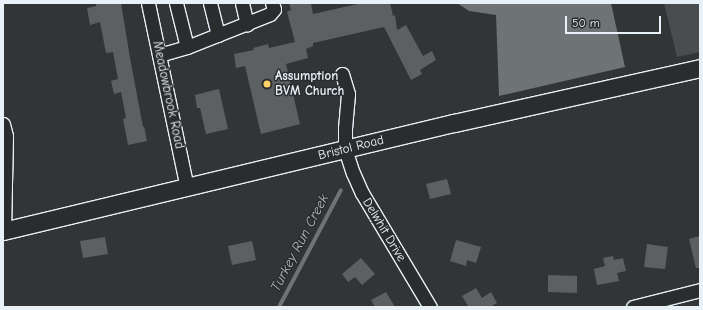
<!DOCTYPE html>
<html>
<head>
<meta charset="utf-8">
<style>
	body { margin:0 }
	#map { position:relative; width:703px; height:310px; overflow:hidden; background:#323536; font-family:"Comic Neue",sans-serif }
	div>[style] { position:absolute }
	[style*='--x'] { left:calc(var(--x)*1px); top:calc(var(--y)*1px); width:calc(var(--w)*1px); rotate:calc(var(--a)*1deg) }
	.green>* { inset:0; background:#494d4f }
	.water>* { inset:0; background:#6e7376 }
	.stream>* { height:4px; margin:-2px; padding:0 2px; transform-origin:2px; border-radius:2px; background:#6e7376 }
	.building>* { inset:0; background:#5c6063 }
	.roads { filter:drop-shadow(1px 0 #e8f1f8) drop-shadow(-1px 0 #e8f1f8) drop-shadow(0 1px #e8f1f8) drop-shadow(0 -1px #e8f1f8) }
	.minor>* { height:13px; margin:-6.5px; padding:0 6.5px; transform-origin:6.5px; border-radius:6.5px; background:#2a2d2e }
	.major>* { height:17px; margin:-8.5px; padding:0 8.5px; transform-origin:8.5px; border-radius:8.5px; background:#2a2d2e }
	.dots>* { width:11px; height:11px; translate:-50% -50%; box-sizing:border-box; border:2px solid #2a2d2e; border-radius:50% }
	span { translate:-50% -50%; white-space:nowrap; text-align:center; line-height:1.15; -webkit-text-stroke:3px #2a2d2e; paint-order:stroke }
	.poi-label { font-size:13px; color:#e8f1f8; font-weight:700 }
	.left { translate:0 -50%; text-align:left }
	.street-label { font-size:13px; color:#e8f1f8 }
	.water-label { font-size:14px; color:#b1b8be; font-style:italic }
	.frame { position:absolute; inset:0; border:4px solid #e8f1f8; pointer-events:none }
	.scale { position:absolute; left:565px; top:16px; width:96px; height:18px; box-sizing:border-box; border:2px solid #e8f1f8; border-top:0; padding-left:5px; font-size:12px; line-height:14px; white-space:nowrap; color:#e8f1f8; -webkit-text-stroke:3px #2a2d2e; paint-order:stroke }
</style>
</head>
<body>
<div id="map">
	<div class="green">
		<div style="clip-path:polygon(664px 3px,700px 3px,700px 52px,677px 57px)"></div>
	</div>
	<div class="water">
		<div style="clip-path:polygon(457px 3px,611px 3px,625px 67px,499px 96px,496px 15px,469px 11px)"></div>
	</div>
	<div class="stream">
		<div style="--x:279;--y:307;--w:132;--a:-62.1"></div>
	</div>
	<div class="building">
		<div style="clip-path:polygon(96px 3px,121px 3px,130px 58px,143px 127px,144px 126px,147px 141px,128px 145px,123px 119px,126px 118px,121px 92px,114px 94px,111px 81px,118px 79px,113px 52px,106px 53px,100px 22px,90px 25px,87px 8px,96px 6px)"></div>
		<div style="clip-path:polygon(289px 3px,311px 3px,313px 14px,362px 3px,390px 3px,393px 16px,395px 15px,397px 30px,406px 25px,423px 56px,432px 51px,436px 60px,420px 70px,422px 74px,411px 80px,384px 27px,313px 43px,313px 46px,306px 49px,308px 58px,286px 64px,300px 124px,261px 134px,245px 66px,236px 68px,234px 54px,254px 50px,253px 48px,268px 44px,269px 48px,295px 42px,287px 12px,291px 10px)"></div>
		<div style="clip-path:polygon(219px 89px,228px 129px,206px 134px,200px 108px,197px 108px,195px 95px)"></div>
		<div style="clip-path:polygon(447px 179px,451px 194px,430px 199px,426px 184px)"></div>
		<div style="clip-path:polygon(700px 236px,700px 268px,696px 268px,689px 239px)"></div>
		<div style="clip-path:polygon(105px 237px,108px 254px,83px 258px,80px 241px)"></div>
		<div style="clip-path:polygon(456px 240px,481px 247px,476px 263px,467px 260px,466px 266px,450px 261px)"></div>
		<div style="clip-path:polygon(252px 241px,256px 260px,232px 265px,228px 246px)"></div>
		<div style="clip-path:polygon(647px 244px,668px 247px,665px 269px,644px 267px)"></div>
		<div style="clip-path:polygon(613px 256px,614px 260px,623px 258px,626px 271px,617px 273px,619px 281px,597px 285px,594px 269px,605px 266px,603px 258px)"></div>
		<div style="clip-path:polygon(361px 258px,375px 274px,362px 285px,355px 277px,348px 282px,342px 274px)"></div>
		<div style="clip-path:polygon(548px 275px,577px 276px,577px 293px,548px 292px)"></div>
		<div style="clip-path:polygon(476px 288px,482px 298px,491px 292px,497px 303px,490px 307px,467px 307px,468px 306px,462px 296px)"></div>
		<div style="clip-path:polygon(386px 292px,395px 307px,375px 307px,371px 300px)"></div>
	</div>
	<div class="roads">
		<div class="minor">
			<div style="--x:148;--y:3;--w:189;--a:78.1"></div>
			<div style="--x:176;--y:3;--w:45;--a:76"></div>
			<div style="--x:210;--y:3;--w:33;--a:76"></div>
			<div style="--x:242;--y:3;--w:22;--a:77"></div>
			<div style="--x:159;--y:55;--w:29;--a:-16"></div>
			<div style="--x:187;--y:47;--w:89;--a:-21.7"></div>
			<div style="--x:270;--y:14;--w:6;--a:-51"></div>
			<div style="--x:274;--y:9;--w:6;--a:-108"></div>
			<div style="--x:342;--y:74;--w:21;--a:73"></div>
			<div style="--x:348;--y:94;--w:34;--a:95"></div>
			<div style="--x:345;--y:128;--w:21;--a:90"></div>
			<div style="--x:345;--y:149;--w:25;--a:72"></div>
			<div style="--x:353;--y:173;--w:22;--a:66"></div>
			<div style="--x:362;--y:193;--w:133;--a:59.2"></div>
			<div style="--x:3;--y:124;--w:12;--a:76"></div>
			<div style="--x:6;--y:136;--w:95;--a:91.2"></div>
			<div style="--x:633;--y:307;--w:69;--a:-14.2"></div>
		</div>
		<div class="major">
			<div style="--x:3;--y:231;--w:464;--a:-13.5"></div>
			<div style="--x:454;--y:123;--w:252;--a:-12.6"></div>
		</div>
	</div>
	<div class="dots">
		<div style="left:267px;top:84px;background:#ffd166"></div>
	</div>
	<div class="poi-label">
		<span class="left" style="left:275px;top:84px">Assumption<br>BVM Church</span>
	</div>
	<div class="street-label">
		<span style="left:168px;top:95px;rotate:78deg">Meadowbrook Road</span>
		<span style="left:351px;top:148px;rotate:-14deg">Bristol Road</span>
		<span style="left:384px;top:230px;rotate:59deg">Delwhit Drive</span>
	</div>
	<div class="water-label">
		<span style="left:300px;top:243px;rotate:-62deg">Turkey Run Creek</span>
	</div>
	<div class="frame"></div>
	<div class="scale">50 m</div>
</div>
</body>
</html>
